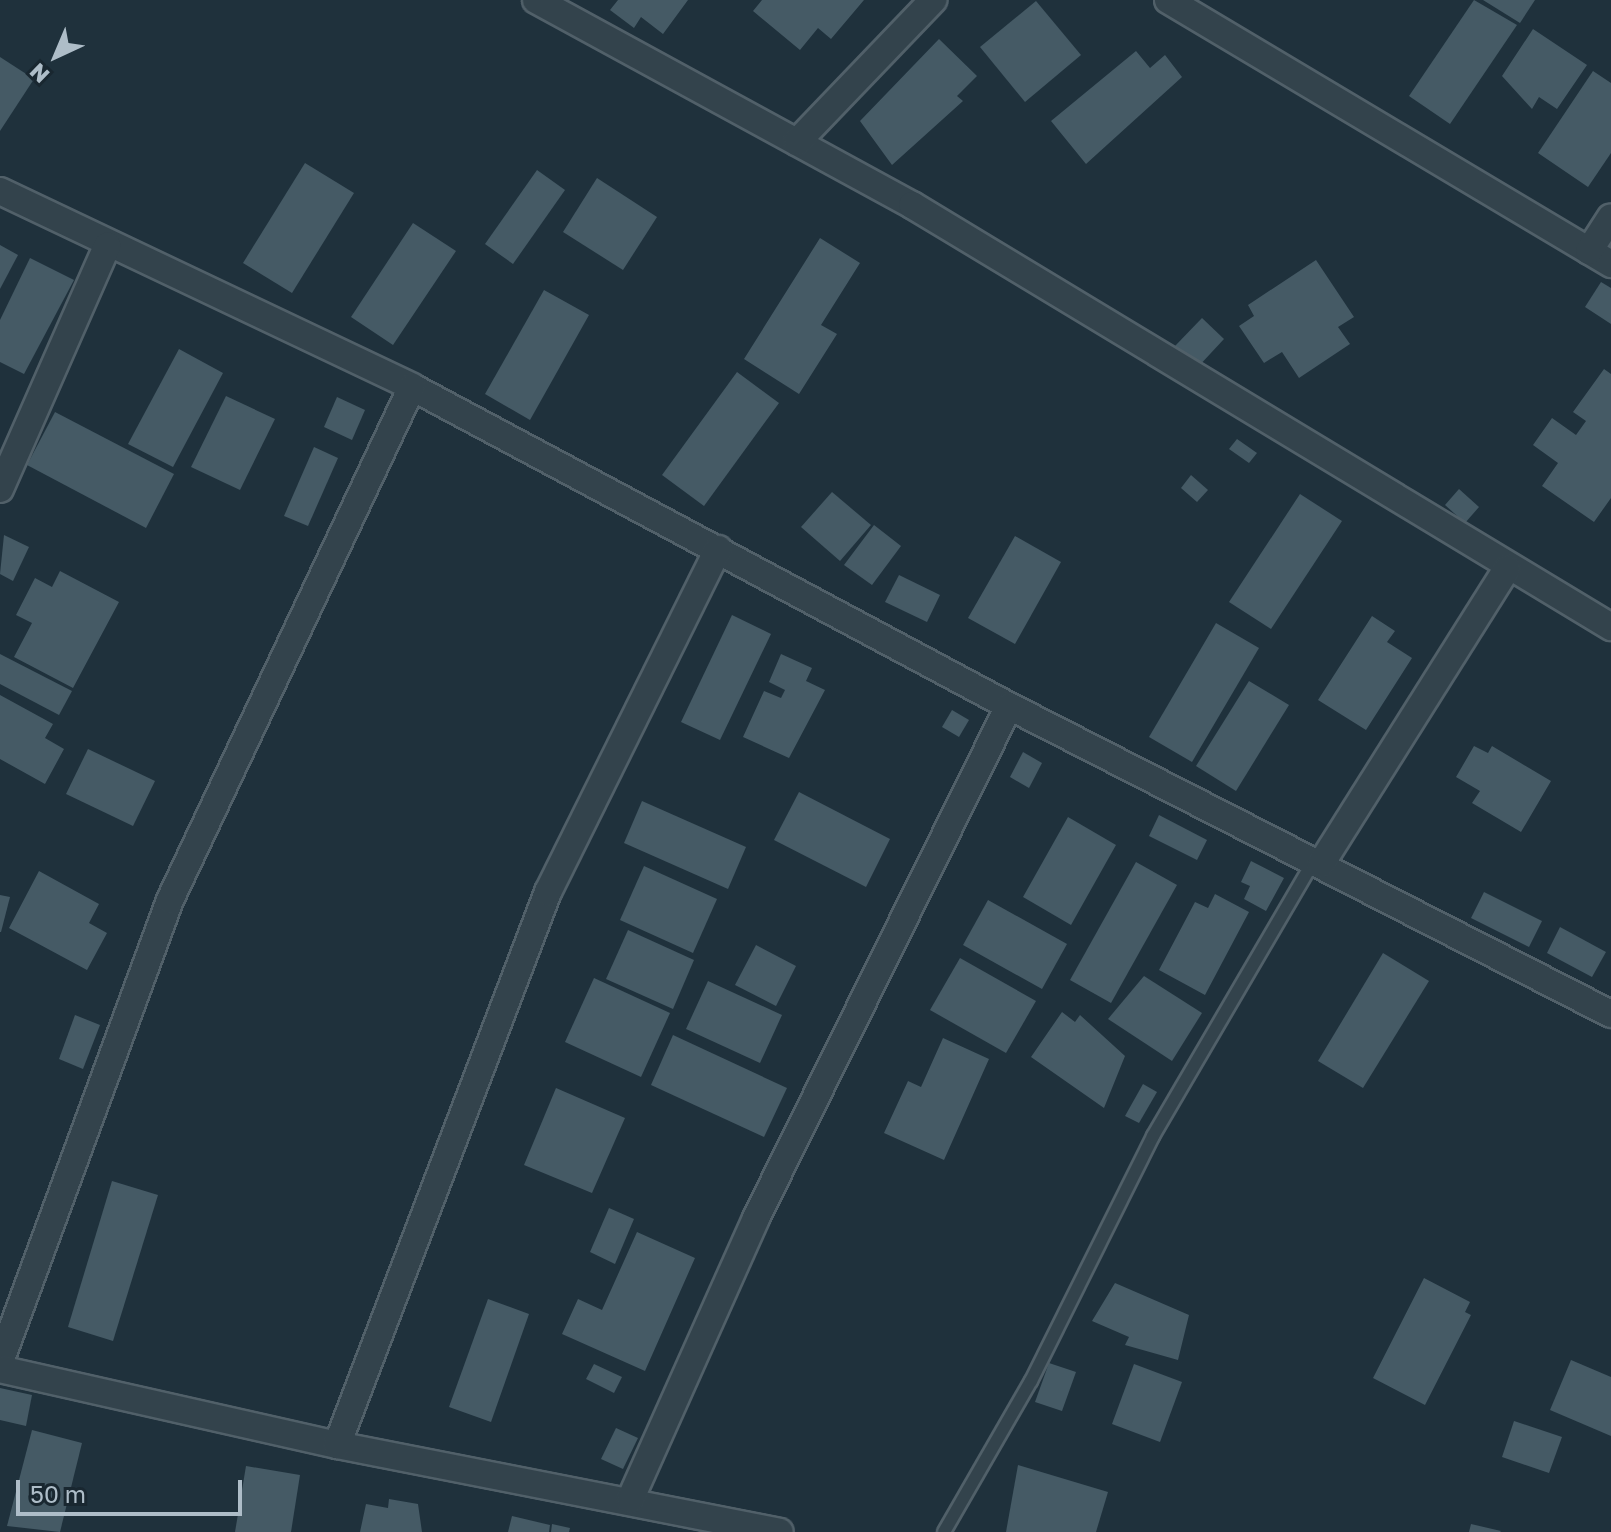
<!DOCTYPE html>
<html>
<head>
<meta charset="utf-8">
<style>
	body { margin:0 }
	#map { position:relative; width:1611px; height:1532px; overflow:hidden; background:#1f313c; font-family:"Golos Text",sans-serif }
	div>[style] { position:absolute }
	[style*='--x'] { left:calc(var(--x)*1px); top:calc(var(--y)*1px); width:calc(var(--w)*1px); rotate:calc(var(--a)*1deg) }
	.building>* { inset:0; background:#455a65 }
	.roads { filter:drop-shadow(2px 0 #516069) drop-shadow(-2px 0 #516069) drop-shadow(0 2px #516069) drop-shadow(0 -2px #516069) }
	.service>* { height:12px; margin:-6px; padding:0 6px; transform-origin:6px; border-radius:6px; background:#33434c }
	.minor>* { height:26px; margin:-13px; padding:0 13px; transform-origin:13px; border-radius:13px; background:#33434c }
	span { translate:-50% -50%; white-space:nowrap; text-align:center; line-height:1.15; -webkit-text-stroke:6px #192730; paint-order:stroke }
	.north { position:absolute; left:16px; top:16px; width:80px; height:80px; -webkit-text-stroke:6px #192730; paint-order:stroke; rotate:224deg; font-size:22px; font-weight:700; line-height:32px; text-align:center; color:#aebdc8 }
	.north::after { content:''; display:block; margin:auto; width:28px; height:36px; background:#aebdc8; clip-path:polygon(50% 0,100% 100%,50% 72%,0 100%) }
	.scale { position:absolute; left:16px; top:1480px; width:226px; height:36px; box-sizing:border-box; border:4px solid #aebdc8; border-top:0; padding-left:10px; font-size:24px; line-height:28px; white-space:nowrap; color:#aebdc8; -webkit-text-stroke:6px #192730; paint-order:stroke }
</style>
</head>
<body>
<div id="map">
	<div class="building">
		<div style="clip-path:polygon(618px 0,688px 0,663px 34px,641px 17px,634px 28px,610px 10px)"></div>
		<div style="clip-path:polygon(762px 0,864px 0,831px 39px,818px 28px,800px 50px,753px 11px)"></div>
		<div style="clip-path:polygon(1474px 0,1517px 25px,1450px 124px,1409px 96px)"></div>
		<div style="clip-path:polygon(1483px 0,1535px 0,1520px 23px)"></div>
		<div style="clip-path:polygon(1036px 1px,1081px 55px,1025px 102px,980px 47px)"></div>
		<div style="clip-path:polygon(1533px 29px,1587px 65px,1557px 109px,1539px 97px,1532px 109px,1502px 76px)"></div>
		<div style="clip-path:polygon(939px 39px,977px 76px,957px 96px,963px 101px,892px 165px,860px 121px)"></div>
		<div style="clip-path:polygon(1136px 51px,1150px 68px,1165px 55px,1182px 77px,1086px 164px,1051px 121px)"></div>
		<div style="clip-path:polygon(0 57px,34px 79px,0 131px)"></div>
		<div style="clip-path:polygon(1593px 71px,1611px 83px,1611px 153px,1588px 187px,1538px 153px)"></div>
		<div style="clip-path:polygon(305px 163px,354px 193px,292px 293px,243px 263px)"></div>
		<div style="clip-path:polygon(537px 170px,565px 190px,513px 264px,485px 244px)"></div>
		<div style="clip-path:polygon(597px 178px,657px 217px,623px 270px,563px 232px)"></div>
		<div style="clip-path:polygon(413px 223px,456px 251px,393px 345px,351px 317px)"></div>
		<div style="clip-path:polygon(820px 238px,860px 263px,821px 325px,837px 334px,799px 394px,744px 359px)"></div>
		<div style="clip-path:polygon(0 245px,18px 255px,0 289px)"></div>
		<div style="clip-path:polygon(30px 258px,74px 280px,24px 374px,0 362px,0 320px)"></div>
		<div style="clip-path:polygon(1316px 260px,1354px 317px,1338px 327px,1350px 344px,1299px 378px,1282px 352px,1264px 363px,1239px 326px,1254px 316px,1248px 305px)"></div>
		<div style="clip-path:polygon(1601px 282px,1611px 288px,1611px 324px,1585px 307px)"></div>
		<div style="clip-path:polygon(544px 290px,589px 315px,530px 420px,485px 394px)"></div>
		<div style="clip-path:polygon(1202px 318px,1224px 339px,1197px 368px,1175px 346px)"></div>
		<div style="clip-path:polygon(179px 349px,223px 373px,173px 467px,128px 444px)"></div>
		<div style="clip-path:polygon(1604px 369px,1611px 374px,1611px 498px,1594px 522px,1542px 486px,1558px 463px,1533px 445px,1552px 418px,1576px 435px,1586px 421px,1573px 412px)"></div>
		<div style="clip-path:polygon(737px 372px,779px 403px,704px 506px,662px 475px)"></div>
		<div style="clip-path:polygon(226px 396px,275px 419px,240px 490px,191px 467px)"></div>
		<div style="clip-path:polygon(337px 397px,365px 410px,352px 440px,324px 427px)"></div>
		<div style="clip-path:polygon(55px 412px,174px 474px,146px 528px,27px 465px)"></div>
		<div style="clip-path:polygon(1237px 439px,1257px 453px,1249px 463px,1229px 449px)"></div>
		<div style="clip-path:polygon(314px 447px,338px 458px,308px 526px,284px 516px)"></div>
		<div style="clip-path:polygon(1191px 475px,1208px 490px,1197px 502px,1181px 488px)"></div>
		<div style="clip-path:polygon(1459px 489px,1479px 507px,1465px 523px,1445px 505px)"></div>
		<div style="clip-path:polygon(832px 492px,871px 525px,840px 561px,801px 527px)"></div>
		<div style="clip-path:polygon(1300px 494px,1342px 521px,1271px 629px,1229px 602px)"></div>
		<div style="clip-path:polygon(874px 525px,901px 546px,872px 585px,844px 565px)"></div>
		<div style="clip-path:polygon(4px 535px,29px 547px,13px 581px,0 574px)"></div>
		<div style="clip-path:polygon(1015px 536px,1061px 562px,1015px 644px,968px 618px)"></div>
		<div style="clip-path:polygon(60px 571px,119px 602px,73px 688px,14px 657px,32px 623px,16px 615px,35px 578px,52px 587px)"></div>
		<div style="clip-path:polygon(899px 575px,940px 595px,927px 622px,885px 602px)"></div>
		<div style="clip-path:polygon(732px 615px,771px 634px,720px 740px,681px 722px)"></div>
		<div style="clip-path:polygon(1372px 616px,1395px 631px,1387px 642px,1412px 658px,1366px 730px,1318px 700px)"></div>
		<div style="clip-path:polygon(1216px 623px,1259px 648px,1192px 762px,1149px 737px)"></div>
		<div style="clip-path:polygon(0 654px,72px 691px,59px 715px,0 684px)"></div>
		<div style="clip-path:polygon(781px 654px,812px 668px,806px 681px,825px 690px,789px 758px,743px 737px,764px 691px,781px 698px,785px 690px,769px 682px)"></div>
		<div style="clip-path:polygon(1249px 681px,1289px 705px,1236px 791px,1196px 766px)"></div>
		<div style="clip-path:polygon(0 695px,53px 724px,45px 738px,64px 749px,45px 784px,0 759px)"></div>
		<div style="clip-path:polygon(952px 710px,969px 720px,959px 737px,942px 727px)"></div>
		<div style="clip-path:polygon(1474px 746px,1488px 753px,1492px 746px,1551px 781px,1521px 832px,1472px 803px,1480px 791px,1456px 777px)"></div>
		<div style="clip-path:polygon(88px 749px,155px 781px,133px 826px,66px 794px)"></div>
		<div style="clip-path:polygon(1023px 752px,1042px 763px,1029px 788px,1010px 777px)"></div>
		<div style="clip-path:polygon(799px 792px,890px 839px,866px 887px,774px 840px)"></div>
		<div style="clip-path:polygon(642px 801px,746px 847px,728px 889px,624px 843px)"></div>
		<div style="clip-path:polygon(1159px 815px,1207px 840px,1197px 860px,1149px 836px)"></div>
		<div style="clip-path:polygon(1068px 817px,1116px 845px,1071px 925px,1023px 897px)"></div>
		<div style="clip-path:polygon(1251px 861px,1284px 878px,1266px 911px,1244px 899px,1250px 886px,1241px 882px)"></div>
		<div style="clip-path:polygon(1136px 862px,1177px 885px,1111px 1003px,1070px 980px)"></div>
		<div style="clip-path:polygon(644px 866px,717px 899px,693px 953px,620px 920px)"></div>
		<div style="clip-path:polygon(39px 871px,99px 904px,89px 923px,107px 933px,87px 970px,9px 928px)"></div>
		<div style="clip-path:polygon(1484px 892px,1542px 921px,1529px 947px,1471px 918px)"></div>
		<div style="clip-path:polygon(1215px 894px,1249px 912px,1205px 995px,1159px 970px,1195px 902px,1208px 908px)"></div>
		<div style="clip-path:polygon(0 895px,10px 897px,1px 932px,0 932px)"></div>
		<div style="clip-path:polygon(988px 900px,1067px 944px,1042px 989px,963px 945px)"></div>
		<div style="clip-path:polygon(1560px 927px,1606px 952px,1592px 977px,1547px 953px)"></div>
		<div style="clip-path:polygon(628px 930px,694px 960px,673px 1009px,606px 979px)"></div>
		<div style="clip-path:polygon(756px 945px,796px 966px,776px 1006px,735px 985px)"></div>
		<div style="clip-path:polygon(1383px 953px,1429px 981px,1363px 1088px,1318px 1061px)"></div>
		<div style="clip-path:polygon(960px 958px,1036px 1001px,1006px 1053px,930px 1010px)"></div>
		<div style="clip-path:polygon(1144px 976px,1202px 1013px,1172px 1061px,1108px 1019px)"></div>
		<div style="clip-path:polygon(594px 978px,670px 1013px,641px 1077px,565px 1042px)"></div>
		<div style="clip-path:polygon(708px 981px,782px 1015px,760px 1063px,686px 1029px)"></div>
		<div style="clip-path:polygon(1062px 1012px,1075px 1022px,1080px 1015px,1125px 1056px,1104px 1108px,1031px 1057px)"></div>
		<div style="clip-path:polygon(75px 1015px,100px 1025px,83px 1069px,59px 1059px)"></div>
		<div style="clip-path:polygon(673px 1035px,787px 1088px,764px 1137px,651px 1085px)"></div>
		<div style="clip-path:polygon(943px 1038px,989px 1059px,944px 1160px,884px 1133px,908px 1081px,921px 1087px)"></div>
		<div style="clip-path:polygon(1143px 1084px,1157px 1092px,1139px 1123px,1125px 1116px)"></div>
		<div style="clip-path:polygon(556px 1088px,625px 1118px,592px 1193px,524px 1165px)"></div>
		<div style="clip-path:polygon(112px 1181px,158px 1195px,113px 1341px,68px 1327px)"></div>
		<div style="clip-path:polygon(609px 1208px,634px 1219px,615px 1264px,590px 1252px)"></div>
		<div style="clip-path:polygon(637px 1232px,695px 1258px,645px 1371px,562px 1334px,578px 1299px,602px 1310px)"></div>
		<div style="clip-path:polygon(1424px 1278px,1470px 1302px,1465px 1312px,1471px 1315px,1425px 1405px,1373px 1378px)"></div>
		<div style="clip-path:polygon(1115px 1283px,1189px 1315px,1178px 1360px,1125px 1345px,1129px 1337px,1092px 1321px)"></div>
		<div style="clip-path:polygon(488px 1299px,529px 1314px,491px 1422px,449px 1407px)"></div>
		<div style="clip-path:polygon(1571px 1360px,1611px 1377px,1611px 1436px,1550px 1410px)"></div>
		<div style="clip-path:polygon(1049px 1363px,1076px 1372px,1062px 1411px,1035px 1402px)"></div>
		<div style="clip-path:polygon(594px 1364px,622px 1377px,614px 1393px,586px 1379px)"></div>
		<div style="clip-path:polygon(1134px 1364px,1182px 1382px,1160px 1442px,1112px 1424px)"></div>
		<div style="clip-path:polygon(0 1388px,32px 1395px,26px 1426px,0 1420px)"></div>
		<div style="clip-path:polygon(1514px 1421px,1562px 1437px,1549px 1473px,1502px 1457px)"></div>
		<div style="clip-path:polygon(616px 1428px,638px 1438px,623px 1469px,601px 1459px)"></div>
		<div style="clip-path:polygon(32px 1430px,82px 1443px,60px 1532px,7px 1526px)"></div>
		<div style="clip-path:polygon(1018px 1465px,1108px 1492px,1096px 1532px,1006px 1532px)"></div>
		<div style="clip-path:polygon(246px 1466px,300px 1475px,291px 1532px,235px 1532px)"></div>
		<div style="clip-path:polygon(389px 1499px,418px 1504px,422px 1532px,360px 1532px,366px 1504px,388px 1508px)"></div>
		<div style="clip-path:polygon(512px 1516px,550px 1525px,549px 1532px,508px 1532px)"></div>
		<div style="clip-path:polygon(552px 1524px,570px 1528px,569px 1532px,551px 1532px)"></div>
		<div style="clip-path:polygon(1471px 1524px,1501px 1531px,1500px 1532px,1469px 1532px)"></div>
	</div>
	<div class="roads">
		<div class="service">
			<div style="--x:944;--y:1532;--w:174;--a:-60.1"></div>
			<div style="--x:1031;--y:1381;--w:274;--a:-63.5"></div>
			<div style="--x:1153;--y:1136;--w:319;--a:-59.7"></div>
		</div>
		<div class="minor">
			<div style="--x:536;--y:0;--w:428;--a:28.6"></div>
			<div style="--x:912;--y:205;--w:817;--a:31.12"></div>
			<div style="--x:1168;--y:0;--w:516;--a:30.79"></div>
			<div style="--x:797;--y:142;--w:197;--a:-46.2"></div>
			<div style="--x:0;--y:191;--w:456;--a:25.4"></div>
			<div style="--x:412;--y:387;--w:677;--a:28.12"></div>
			<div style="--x:1009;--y:706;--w:676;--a:27.1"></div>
			<div style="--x:1589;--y:251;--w:40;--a:-57.1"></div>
			<div style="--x:0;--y:489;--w:266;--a:-66.2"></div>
			<div style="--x:1321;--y:864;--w:349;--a:-57.8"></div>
			<div style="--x:0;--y:1362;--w:492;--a:-69.8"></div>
			<div style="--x:170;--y:900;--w:567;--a:-64.75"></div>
			<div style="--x:0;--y:1369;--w:345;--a:12.7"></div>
			<div style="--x:337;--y:1445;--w:451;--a:11.1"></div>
			<div style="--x:337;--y:1445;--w:592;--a:-69.12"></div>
			<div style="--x:548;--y:892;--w:383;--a:-63.6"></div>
			<div style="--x:630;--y:1500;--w:309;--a:-65.9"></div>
			<div style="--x:756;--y:1218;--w:571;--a:-63.7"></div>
		</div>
	</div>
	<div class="north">N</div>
	<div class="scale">50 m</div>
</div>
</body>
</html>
